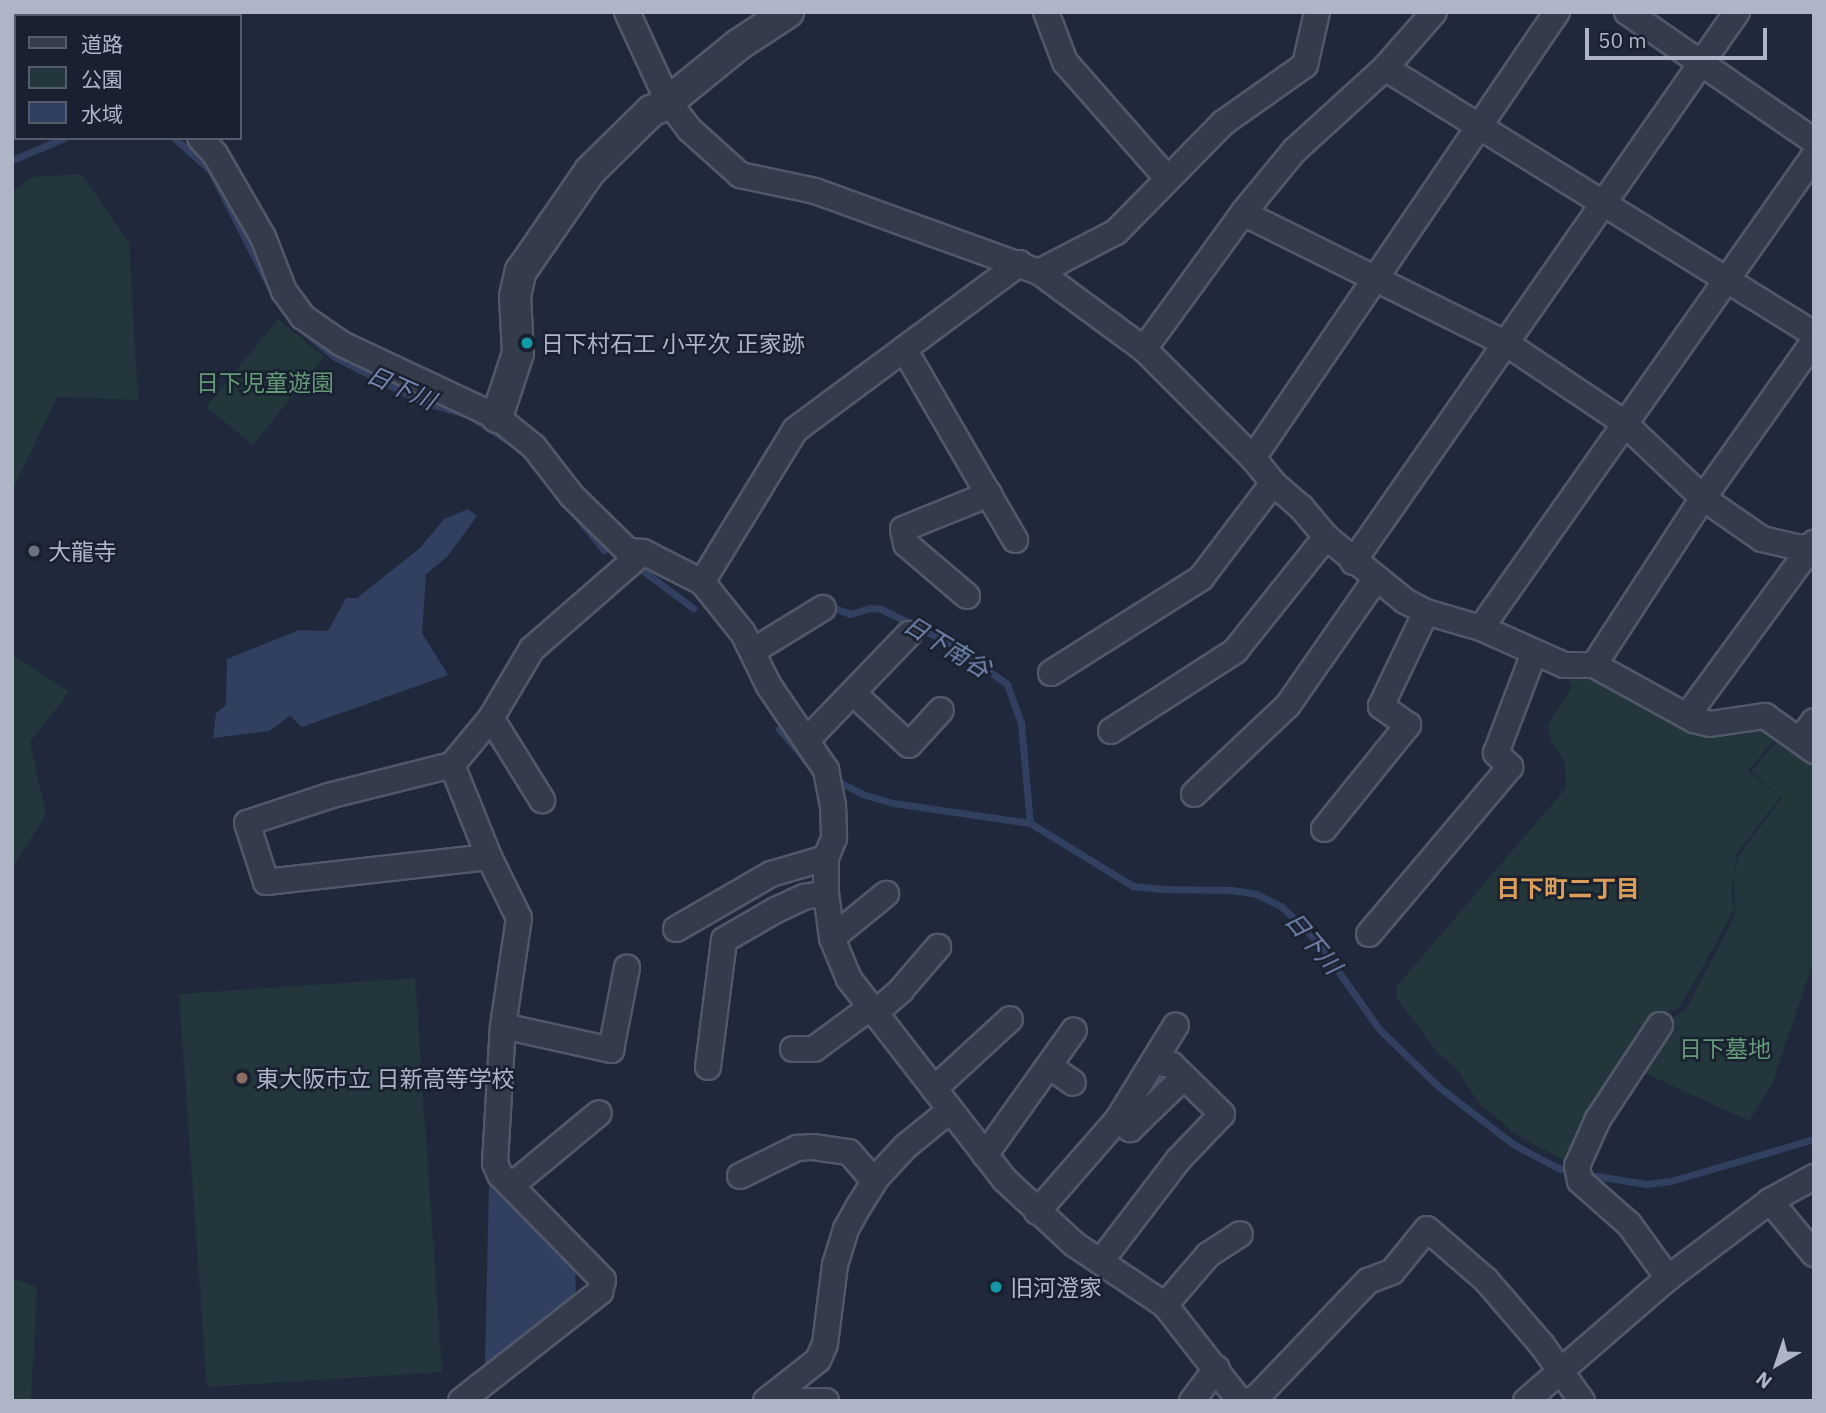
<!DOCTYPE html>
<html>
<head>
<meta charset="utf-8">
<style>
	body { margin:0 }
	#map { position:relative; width:1826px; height:1413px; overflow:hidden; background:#20293b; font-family:"IBM Plex Sans","Noto Sans JP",sans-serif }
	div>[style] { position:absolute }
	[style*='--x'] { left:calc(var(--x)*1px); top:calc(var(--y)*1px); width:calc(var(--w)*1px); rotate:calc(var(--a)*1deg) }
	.green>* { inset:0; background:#22363c }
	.water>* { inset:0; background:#313f61 }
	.stream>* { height:7px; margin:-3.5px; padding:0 3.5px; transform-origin:3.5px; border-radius:3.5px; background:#313f61 }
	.roads { filter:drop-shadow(2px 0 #515869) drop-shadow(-2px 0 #515869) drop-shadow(0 2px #515869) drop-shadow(0 -2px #515869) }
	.minor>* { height:24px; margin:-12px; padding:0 12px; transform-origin:12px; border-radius:12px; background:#343b4b }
	.tertiary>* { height:30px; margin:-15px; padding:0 15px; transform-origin:15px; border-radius:15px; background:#343b4b }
	.dots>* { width:19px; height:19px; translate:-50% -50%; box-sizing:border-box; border:4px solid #19202f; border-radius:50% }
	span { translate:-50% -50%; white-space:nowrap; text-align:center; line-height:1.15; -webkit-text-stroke:5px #19202f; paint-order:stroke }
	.poi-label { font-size:23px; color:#aeb5c7 }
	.left { translate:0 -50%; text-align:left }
	.park-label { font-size:23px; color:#649a76 }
	.water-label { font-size:24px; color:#7488b2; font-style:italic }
	.neighbourhood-label { font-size:24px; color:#da9e56; font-weight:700 }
	.frame { position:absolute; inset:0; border:14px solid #aeb5c7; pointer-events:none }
	.legend { position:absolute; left:14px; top:14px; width:228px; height:126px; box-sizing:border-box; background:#19202f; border:2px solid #555c6c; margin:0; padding:9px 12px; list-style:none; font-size:21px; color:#aeb5c7 }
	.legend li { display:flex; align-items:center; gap:14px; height:35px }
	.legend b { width:35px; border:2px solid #555c6c }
	.north { position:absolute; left:1742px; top:1329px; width:70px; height:70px; -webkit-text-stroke:5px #19202f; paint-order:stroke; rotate:219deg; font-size:19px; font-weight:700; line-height:28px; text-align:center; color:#aeb5c7 }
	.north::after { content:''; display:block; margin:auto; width:24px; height:32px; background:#aeb5c7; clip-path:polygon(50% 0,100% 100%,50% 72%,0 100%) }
	.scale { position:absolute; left:1585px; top:28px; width:182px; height:32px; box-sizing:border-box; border:4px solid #aeb5c7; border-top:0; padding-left:9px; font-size:21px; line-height:24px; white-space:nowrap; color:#aeb5c7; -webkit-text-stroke:5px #19202f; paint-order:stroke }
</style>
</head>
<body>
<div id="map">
	<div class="green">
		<div style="clip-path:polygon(81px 174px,129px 242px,138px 400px,57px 397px,12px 491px,12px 191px,33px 177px)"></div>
		<div style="clip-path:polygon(278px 319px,324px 357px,253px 445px,206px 407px)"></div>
		<div style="clip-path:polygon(12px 654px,69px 692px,30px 742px,46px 815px,12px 867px)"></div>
		<div style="clip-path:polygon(1566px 675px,1601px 681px,1695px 732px,1758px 725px,1778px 735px,1748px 771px,1780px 797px,1737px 853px,1731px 893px,1734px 910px,1689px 991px,1677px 1010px,1654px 1012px,1623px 1064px,1574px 1135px,1566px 1161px,1517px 1135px,1479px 1103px,1456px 1068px,1438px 1053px,1397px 998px,1397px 986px,1566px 788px,1565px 763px,1551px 741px,1548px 725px,1572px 686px)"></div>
		<div style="clip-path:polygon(1780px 738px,1800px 749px,1814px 768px,1814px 960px,1772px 1084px,1749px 1121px,1645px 1073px,1667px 1022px,1686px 1009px,1735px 916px,1734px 875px,1739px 855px,1782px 798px,1751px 771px)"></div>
		<div style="clip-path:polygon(415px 978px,442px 1372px,207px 1387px,179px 994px)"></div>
		<div style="clip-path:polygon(12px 1278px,37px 1287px,31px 1401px,12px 1401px)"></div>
	</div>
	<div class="water">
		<div style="clip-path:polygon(468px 509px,477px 516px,447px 557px,426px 574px,422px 633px,448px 675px,302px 727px,290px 716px,269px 731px,213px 738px,216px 713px,226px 705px,227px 659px,299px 630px,328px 631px,346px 598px,357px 598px,420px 548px,444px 519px)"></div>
		<div style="clip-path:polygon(489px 1185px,575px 1268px,576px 1299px,485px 1365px)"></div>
	</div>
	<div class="stream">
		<div style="--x:174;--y:138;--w:48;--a:41.6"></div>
		<div style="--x:210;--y:170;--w:140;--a:62.9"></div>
		<div style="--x:12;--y:160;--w:56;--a:-22.9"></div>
		<div style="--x:306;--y:333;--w:38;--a:40"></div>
		<div style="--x:335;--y:357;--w:63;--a:27.4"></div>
		<div style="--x:391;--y:386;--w:36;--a:27"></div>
		<div style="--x:423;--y:402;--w:41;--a:15.8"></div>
		<div style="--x:473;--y:418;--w:40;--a:32.9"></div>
		<div style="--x:576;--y:516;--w:44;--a:50.5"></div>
		<div style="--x:642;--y:570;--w:64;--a:36.7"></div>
		<div style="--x:831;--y:607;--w:20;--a:20"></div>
		<div style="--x:850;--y:614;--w:21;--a:-17"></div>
		<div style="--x:870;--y:608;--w:11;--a:5"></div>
		<div style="--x:881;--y:609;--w:72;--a:26.2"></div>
		<div style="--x:946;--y:641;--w:75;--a:35.2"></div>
		<div style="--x:1007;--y:684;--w:41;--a:70.3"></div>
		<div style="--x:1021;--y:723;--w:100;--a:84.9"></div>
		<div style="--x:779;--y:729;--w:55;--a:49.4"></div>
		<div style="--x:835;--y:780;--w:34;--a:27"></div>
		<div style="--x:865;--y:795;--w:29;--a:16"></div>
		<div style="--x:893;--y:803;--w:138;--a:8.3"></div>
		<div style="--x:1030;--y:823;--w:121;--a:31.5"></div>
		<div style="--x:1133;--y:886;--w:27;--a:6"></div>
		<div style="--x:1160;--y:889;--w:72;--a:0.8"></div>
		<div style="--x:1232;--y:890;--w:24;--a:9"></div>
		<div style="--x:1256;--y:894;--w:28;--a:26"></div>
		<div style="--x:1281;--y:906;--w:49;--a:44.2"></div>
		<div style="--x:1316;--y:940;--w:109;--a:54.7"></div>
		<div style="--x:1379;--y:1029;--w:83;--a:44"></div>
		<div style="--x:1439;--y:1087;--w:93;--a:37.6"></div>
		<div style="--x:1513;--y:1144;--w:51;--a:28.1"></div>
		<div style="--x:1558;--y:1168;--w:14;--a:12"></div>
		<div style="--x:1584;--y:1174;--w:63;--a:9.2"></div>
		<div style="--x:1646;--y:1184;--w:25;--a:-7"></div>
		<div style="--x:1671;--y:1181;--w:149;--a:-16.4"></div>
	</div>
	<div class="roads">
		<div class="minor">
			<div style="--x:627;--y:12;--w:98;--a:65.3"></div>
			<div style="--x:668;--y:101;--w:35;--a:53"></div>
			<div style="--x:689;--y:129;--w:69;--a:42"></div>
			<div style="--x:740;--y:175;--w:77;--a:12"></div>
			<div style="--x:815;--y:191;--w:238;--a:19.9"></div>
			<div style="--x:1039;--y:272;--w:130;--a:36.3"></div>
			<div style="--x:1144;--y:349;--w:154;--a:45"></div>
			<div style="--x:1253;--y:458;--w:32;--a:51"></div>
			<div style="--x:1273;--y:483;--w:37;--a:41"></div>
			<div style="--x:1301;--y:507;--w:39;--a:50"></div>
			<div style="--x:1326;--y:537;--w:102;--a:39"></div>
			<div style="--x:1405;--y:601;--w:24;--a:28"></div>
			<div style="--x:1426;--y:612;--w:57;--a:16.2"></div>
			<div style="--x:1481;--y:628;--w:91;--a:24"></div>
			<div style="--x:1564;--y:665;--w:30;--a:0"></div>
			<div style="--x:1594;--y:665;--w:114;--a:28.8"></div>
			<div style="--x:1694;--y:720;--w:16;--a:14"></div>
			<div style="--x:1710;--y:724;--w:56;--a:-8.3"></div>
			<div style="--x:1765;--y:716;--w:60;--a:35.5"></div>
			<div style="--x:1046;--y:12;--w:53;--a:69.2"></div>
			<div style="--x:1065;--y:62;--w:154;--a:48.7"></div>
			<div style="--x:1627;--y:12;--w:227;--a:34.6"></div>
			<div style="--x:169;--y:16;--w:5;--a:-53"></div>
			<div style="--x:1385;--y:68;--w:505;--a:31.8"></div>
			<div style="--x:12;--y:91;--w:4;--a:0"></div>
			<div style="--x:200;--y:138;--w:22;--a:47"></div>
			<div style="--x:215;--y:154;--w:96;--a:60"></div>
			<div style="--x:263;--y:237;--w:58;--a:68.7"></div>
			<div style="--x:284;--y:291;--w:32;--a:54"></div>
			<div style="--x:303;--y:317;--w:47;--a:34.7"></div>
			<div style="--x:342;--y:344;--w:171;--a:25.2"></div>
			<div style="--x:497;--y:417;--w:48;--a:39"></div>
			<div style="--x:534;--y:447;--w:62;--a:52.2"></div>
			<div style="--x:572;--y:496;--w:78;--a:44.5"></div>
			<div style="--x:628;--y:551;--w:15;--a:4"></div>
			<div style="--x:643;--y:552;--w:66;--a:27"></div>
			<div style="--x:702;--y:582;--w:65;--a:51.2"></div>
			<div style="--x:743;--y:633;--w:59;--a:63.9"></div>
			<div style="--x:769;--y:686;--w:102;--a:55.8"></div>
			<div style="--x:826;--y:770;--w:36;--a:79"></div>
			<div style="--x:833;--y:805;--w:33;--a:88"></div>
			<div style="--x:834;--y:838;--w:22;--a:112"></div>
			<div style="--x:826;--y:858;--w:35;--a:90"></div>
			<div style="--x:826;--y:893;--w:45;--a:82.4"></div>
			<div style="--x:832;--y:938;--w:44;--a:67.5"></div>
			<div style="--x:849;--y:979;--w:254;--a:52.2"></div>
			<div style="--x:1005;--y:1180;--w:94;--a:42.8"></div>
			<div style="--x:1074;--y:1244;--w:110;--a:33.8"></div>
			<div style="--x:1165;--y:1305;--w:122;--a:52"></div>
			<div style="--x:1243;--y:213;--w:295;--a:26.4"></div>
			<div style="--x:1507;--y:344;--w:140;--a:33.9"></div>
			<div style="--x:1623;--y:422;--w:110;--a:43.5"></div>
			<div style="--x:1703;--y:498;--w:72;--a:34.8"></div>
			<div style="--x:1762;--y:539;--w:35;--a:13"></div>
			<div style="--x:1796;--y:547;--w:18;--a:0"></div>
			<div style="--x:1039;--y:272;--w:87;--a:-27.5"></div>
			<div style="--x:1116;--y:232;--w:153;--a:-45.5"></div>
			<div style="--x:1223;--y:123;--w:100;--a:-35.3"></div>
			<div style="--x:1305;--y:65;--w:54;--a:-77.2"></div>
			<div style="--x:904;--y:349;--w:221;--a:59.8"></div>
			<div style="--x:1144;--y:349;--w:168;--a:-53.9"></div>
			<div style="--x:1243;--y:213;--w:82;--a:-50.5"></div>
			<div style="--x:1295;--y:150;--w:122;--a:-42.3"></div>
			<div style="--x:1385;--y:68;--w:74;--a:-48.8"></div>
			<div style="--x:1253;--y:458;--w:540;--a:-55.72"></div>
			<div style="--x:1353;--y:562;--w:671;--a:-55.08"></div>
			<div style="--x:702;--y:582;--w:178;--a:-58.5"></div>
			<div style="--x:795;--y:430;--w:280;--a:-36.6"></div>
			<div style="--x:967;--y:596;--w:80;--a:-139.6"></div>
			<div style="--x:906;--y:544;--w:15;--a:-101"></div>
			<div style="--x:903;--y:529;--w:93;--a:-22.1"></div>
			<div style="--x:1481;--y:628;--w:578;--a:-54.8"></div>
			<div style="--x:753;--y:651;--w:82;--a:-31.6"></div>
			<div style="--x:1594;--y:665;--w:199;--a:-56.9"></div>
			<div style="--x:1703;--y:498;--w:192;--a:-54.7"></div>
			<div style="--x:1051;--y:673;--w:178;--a:-32.3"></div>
			<div style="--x:1201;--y:578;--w:119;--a:-52.8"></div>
			<div style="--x:853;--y:693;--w:76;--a:42.9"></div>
			<div style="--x:909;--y:745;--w:47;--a:-47.6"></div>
			<div style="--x:1687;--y:716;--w:215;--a:-53.7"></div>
			<div style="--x:491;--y:718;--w:97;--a:58.1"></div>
			<div style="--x:1111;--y:731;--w:148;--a:-32.8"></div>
			<div style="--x:1235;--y:651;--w:146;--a:-51.4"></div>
			<div style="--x:808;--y:739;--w:146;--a:-46.1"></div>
			<div style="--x:1801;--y:739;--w:22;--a:-54"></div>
			<div style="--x:452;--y:765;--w:127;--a:165.9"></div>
			<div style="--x:329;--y:796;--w:86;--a:161.8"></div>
			<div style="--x:247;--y:823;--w:62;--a:72.1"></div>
			<div style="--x:266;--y:882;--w:224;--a:-6.4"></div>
			<div style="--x:1194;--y:794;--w:129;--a:-43.4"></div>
			<div style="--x:1288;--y:705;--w:154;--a:-55.1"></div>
			<div style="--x:1324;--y:829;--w:134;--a:-51.1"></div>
			<div style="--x:1408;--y:725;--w:33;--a:-145"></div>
			<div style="--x:1381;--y:706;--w:104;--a:-64.4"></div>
			<div style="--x:676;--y:929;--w:110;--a:-30.1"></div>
			<div style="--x:771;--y:874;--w:57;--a:-16.2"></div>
			<div style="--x:1369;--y:934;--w:219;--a:-49.8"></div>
			<div style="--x:1510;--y:767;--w:20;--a:-135"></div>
			<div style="--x:1496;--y:753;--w:107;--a:-69.2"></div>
			<div style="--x:832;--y:938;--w:70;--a:-39.2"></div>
			<div style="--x:875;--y:1013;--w:35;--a:-41"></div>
			<div style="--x:901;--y:990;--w:57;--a:-49.3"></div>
			<div style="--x:1660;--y:1025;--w:113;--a:123.4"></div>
			<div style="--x:1598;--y:1119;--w:51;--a:114.1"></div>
			<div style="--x:1577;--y:1166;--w:15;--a:79"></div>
			<div style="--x:1580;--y:1181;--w:65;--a:41.3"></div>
			<div style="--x:1629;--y:1224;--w:67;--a:54.2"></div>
			<div style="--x:503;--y:1026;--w:111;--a:12.5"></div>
			<div style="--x:611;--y:1050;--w:84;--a:-79"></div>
			<div style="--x:793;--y:1049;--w:21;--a:0"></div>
			<div style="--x:814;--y:1049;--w:71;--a:-36.4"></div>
			<div style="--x:1049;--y:1066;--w:29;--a:35"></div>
			<div style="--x:708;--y:1067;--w:128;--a:-82.8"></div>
			<div style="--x:724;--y:940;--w:60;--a:-30"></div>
			<div style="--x:776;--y:910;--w:31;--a:-25"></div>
			<div style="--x:804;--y:897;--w:22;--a:-10"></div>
			<div style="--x:934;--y:1089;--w:103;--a:-42.6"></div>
			<div style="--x:1118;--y:1119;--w:16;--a:40"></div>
			<div style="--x:1130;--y:1129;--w:74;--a:-43.9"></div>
			<div style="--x:985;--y:1155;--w:153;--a:-54.5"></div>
			<div style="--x:740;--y:1176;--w:64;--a:-26.2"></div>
			<div style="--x:797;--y:1148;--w:16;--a:-4"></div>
			<div style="--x:813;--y:1147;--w:36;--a:8"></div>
			<div style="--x:849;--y:1152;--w:38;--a:49"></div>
			<div style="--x:511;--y:1186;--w:114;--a:-39.7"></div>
			<div style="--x:1770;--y:1201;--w:69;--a:50.3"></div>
			<div style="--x:1037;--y:1212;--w:123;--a:-48.9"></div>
			<div style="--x:1118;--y:1119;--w:110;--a:-58.3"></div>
			<div style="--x:1101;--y:1261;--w:128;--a:-52.6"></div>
			<div style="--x:1179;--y:1159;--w:62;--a:-46.3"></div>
			<div style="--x:1222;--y:1114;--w:70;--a:-135.6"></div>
			<div style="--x:1172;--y:1065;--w:17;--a:-173"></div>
			<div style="--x:1165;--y:1305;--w:66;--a:-49.3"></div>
			<div style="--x:1208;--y:1255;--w:38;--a:-33"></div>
			<div style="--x:461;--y:1401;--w:177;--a:-38.1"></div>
			<div style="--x:600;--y:1292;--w:12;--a:-76"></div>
			<div style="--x:603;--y:1280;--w:147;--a:-134.4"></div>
			<div style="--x:500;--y:1175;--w:13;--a:-113"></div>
			<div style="--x:495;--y:1163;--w:137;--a:-86.7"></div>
			<div style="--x:503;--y:1026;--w:109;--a:-81.6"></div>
			<div style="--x:519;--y:918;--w:68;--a:-116.2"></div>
			<div style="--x:489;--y:857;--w:99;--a:-111.9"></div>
			<div style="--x:452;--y:765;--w:61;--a:-50.3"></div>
			<div style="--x:491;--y:718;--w:80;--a:-59.3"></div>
			<div style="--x:532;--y:649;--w:147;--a:-41.1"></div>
			<div style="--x:766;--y:1401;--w:66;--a:-38.3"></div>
			<div style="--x:818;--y:1360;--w:17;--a:-66"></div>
			<div style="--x:825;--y:1344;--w:80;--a:-82.8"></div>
			<div style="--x:835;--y:1265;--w:38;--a:-73"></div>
			<div style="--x:846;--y:1229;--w:26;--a:-61"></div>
			<div style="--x:859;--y:1206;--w:36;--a:-58"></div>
			<div style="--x:878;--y:1176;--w:41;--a:-47"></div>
			<div style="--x:906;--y:1146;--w:55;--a:-39.1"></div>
			<div style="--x:773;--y:1401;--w:53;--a:0"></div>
			<div style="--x:1192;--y:1401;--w:41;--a:-52.9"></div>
			<div style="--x:1248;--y:1401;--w:10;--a:-24"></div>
			<div style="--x:1257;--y:1397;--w:161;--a:-46.3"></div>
			<div style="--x:1368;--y:1281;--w:26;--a:-21"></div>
			<div style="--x:1392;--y:1272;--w:55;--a:-50.9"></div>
			<div style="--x:1427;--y:1229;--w:78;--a:40.8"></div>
			<div style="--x:1486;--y:1280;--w:86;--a:49.3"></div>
			<div style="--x:1542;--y:1345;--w:69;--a:54.5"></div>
			<div style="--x:1526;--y:1401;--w:188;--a:-40.9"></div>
			<div style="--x:1668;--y:1278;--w:128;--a:-37"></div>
			<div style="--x:1770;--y:1201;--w:50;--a:-28.6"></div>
		</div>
		<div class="tertiary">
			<div style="--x:497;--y:417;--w:67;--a:-71.8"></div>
			<div style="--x:518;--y:353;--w:57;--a:-93"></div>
			<div style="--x:515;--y:296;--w:26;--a:-77"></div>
			<div style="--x:521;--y:271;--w:121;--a:-55.4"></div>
			<div style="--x:590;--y:171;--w:86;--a:-44.5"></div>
			<div style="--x:651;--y:111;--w:13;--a:-23"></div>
			<div style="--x:663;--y:106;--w:97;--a:-39.1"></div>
			<div style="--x:738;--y:45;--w:60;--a:-33.4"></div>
		</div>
	</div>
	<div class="dots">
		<div style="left:527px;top:343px;background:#0f9aa8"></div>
		<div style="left:34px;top:551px;background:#6b7280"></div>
		<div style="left:242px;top:1078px;background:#8d6e63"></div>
		<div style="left:996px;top:1287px;background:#0f9aa8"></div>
	</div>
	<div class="poi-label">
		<span class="left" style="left:541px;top:343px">日下村石工 小平次 正家跡</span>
		<span class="left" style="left:48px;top:551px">大龍寺</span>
		<span class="left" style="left:256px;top:1078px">東大阪市立 日新高等学校</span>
		<span class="left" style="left:1010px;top:1287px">旧河澄家</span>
	</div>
	<div class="park-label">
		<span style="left:265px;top:382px">日下児童遊園</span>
		<span style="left:1725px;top:1048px">日下墓地</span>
	</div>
	<div class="water-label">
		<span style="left:401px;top:388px;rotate:24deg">日下川</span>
		<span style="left:947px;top:647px;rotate:31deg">日下南谷</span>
		<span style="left:1313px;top:943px;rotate:50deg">日下川</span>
	</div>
	<div class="neighbourhood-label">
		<span style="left:1568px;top:889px">日下町二丁目</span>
	</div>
	<div class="frame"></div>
	<ul class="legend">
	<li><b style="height:9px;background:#343b4b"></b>道路</li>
	<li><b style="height:19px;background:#22363c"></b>公園</li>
	<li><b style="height:19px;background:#313f61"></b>水域</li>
	</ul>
	<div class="north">N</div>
	<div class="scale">50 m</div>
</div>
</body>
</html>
